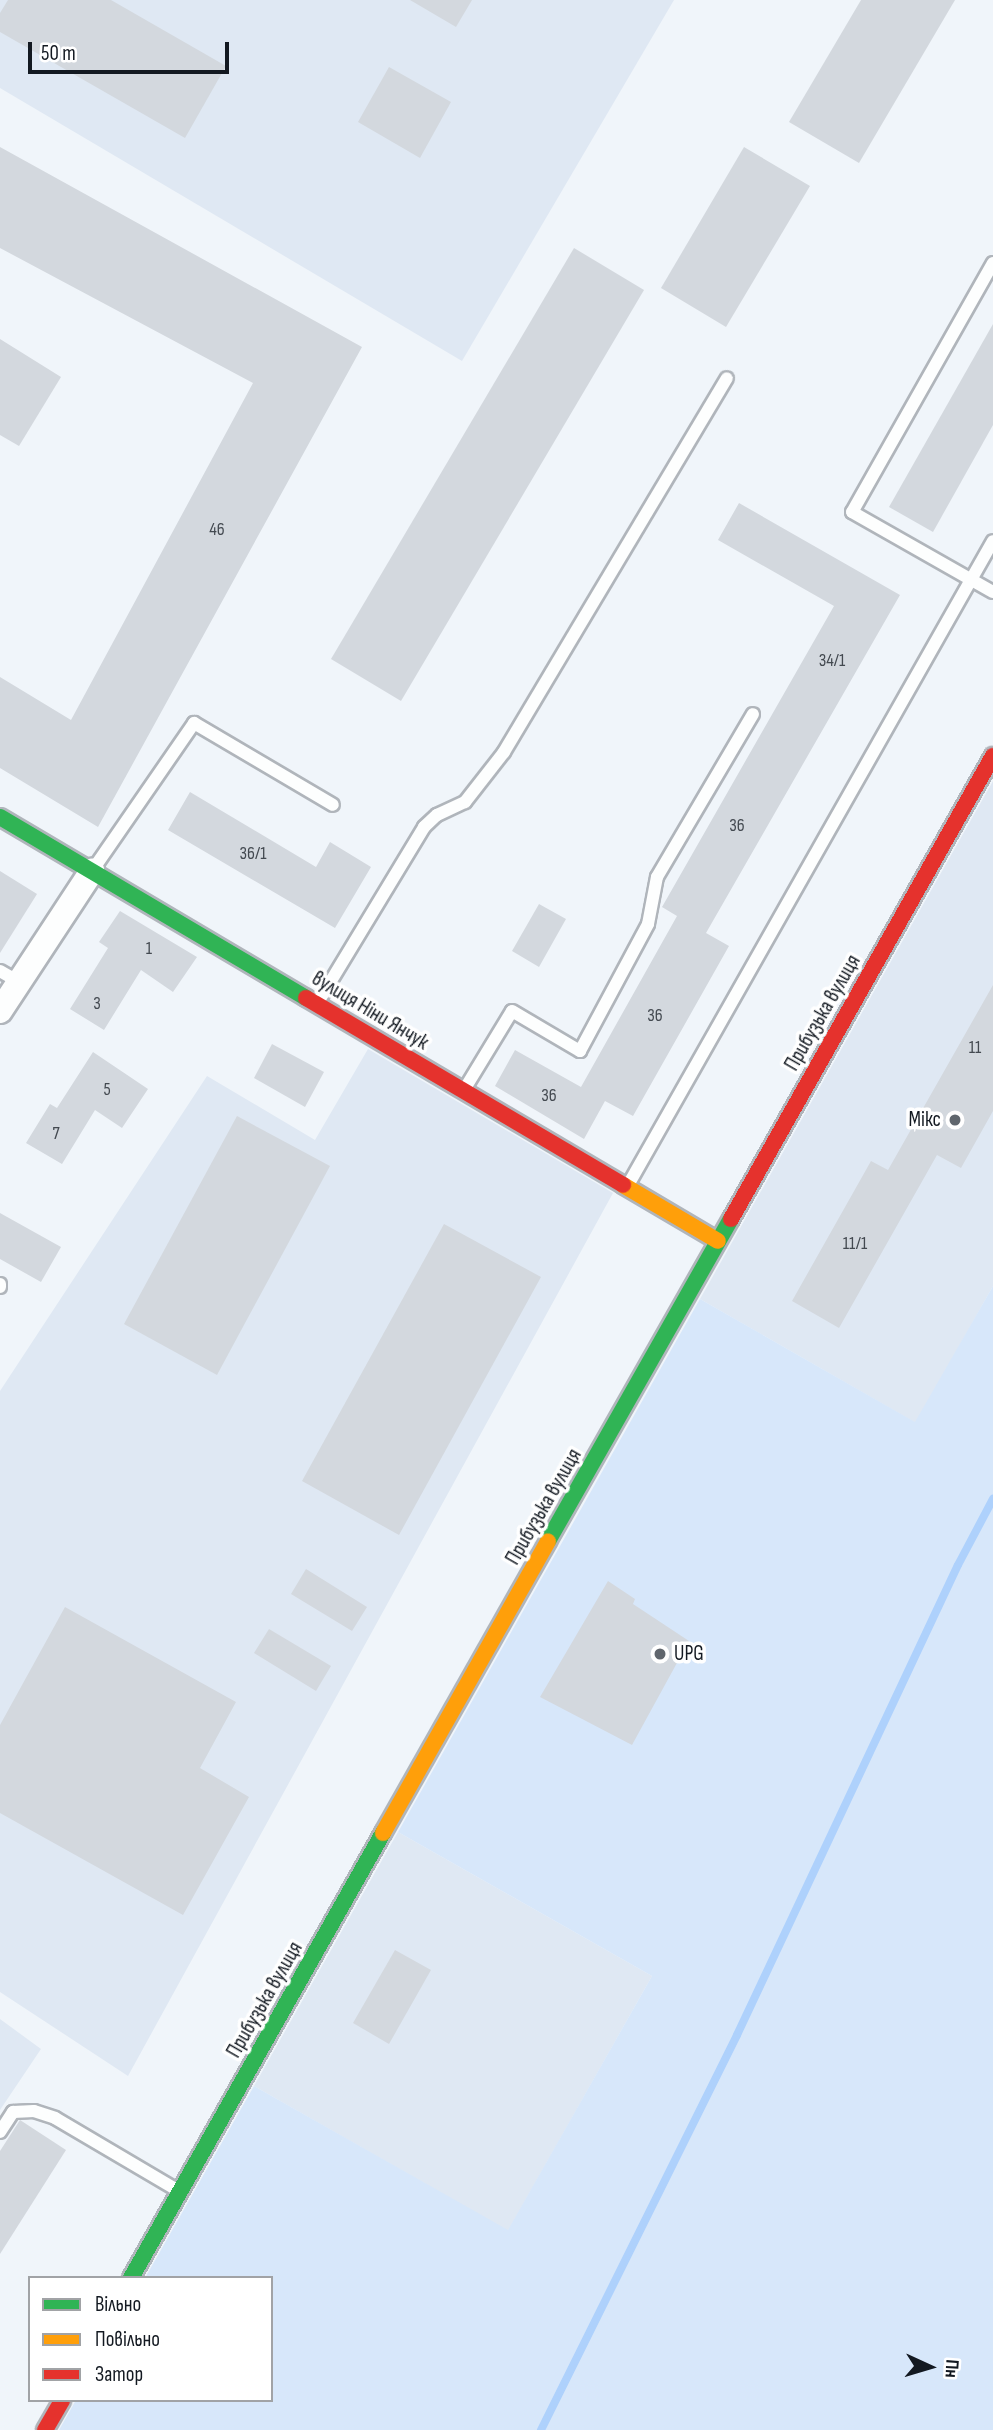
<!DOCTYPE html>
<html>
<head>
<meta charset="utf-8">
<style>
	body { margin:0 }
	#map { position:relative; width:993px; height:2430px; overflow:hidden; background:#f0f5fa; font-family:"Sofia Sans Condensed",sans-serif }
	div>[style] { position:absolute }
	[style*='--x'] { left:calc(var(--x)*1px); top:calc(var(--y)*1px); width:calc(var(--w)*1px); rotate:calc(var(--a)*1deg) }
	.built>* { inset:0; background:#dfe8f3 }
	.green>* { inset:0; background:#d7e7fa }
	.stream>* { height:8px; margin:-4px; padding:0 4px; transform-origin:4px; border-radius:4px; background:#aed1fc }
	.building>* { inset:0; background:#d3d8de }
	.roads { filter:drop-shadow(2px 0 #b0b5bb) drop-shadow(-2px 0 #b0b5bb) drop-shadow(0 2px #b0b5bb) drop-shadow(0 -2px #b0b5bb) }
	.lane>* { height:12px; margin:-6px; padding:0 6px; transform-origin:6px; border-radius:6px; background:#fdfefe }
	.street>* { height:24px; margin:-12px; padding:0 12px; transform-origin:12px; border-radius:12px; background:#fdfefe }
	.fast>* { height:16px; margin:-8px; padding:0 8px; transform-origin:8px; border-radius:8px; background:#30b455 }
	.slow>* { height:16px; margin:-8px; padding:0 8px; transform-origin:8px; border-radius:8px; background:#ff9f0a }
	.jam>* { height:16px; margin:-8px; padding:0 8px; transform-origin:8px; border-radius:8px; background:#e5322d }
	.dots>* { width:19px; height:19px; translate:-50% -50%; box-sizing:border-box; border:4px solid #fff; border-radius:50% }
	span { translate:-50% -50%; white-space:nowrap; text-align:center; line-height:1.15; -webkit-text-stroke:7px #fff; paint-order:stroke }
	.number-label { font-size:18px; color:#434950 }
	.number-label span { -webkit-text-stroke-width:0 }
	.street-label { font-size:21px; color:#131921 }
	.poi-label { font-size:21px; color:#131921 }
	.right { translate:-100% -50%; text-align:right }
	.left { translate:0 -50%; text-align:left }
	.legend { position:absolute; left:28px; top:2276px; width:245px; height:126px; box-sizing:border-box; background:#fff; border:2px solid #a1a3a6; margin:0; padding:9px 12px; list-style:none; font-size:21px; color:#131921 }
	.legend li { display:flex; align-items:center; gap:14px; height:35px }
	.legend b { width:35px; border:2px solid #a1a3a6 }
	.north { position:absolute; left:895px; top:2332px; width:70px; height:70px; -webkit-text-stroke:5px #fff; paint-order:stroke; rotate:94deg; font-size:19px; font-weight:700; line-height:28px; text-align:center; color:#131921 }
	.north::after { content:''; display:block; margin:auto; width:24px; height:32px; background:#131921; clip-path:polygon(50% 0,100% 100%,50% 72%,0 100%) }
	.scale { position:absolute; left:28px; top:42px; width:201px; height:32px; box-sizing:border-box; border:4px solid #131921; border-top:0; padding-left:9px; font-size:21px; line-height:24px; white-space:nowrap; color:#131921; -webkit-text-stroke:5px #fff; paint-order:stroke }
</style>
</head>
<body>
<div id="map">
	<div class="built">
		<div style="clip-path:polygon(0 0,674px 0,462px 361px,0 88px)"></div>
		<div style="clip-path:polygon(993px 781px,993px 1286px,916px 1423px,700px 1299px)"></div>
		<div style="clip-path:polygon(368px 1049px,613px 1193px,128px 2076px,0 1992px,0 1391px,207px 1076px,315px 1140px)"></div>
		<div style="clip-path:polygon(398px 1832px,652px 1976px,508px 2231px,254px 2086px)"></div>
		<div style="clip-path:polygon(0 2019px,41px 2049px,0 2110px)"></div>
	</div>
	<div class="green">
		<div style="clip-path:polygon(993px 1286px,993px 2430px,59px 2430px,76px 2400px,271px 2400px,271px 2278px,145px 2278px,254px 2086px,508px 2230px,652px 1976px,398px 1832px,700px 1299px,915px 1422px)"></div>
	</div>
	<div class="stream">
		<div style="--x:541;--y:2430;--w:441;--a:-63.6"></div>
		<div style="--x:737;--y:2035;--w:519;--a:-64.82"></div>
		<div style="--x:958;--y:1565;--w:75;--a:-62.1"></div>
	</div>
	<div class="building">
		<div style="clip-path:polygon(8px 0,111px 0,226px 66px,185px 138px,0 32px,0 13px)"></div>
		<div style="clip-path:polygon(410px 0,472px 0,456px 27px)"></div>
		<div style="clip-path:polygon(861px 0,955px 0,859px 163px,789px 122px)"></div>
		<div style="clip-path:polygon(389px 67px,451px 102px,420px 158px,358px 122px)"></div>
		<div style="clip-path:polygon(0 147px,362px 347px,98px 827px,0 768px,0 677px,71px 720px,253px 383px,0 248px)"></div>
		<div style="clip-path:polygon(744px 147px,810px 186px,726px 327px,661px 288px)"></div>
		<div style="clip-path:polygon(574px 248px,644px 290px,401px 701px,331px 659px)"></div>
		<div style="clip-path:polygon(993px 324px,993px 425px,933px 532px,889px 507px)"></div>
		<div style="clip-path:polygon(0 339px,61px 377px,19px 446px,0 435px)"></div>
		<div style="clip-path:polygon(739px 503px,900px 595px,706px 933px,729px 946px,633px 1116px,605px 1101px,584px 1139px,495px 1086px,515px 1050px,581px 1087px,677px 916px,662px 907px,834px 606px,718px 540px)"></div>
		<div style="clip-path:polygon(190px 792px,316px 867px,330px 842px,371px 867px,335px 928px,168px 830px)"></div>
		<div style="clip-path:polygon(0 871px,37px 894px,0 953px)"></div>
		<div style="clip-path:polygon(539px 904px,566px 919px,539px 967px,512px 951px)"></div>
		<div style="clip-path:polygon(120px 911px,197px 957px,173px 992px,141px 970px,104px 1030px,70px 1009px,108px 948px,99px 942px)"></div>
		<div style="clip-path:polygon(993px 985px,993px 1111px,961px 1168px,937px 1155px,839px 1328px,792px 1301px,871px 1161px,888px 1170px)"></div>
		<div style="clip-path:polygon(272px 1044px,324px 1072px,305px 1107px,254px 1078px)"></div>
		<div style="clip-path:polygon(93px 1052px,148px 1089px,122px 1128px,95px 1110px,62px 1164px,26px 1143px,50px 1104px,57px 1108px)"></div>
		<div style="clip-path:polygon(237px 1116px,330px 1166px,217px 1375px,124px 1324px)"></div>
		<div style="clip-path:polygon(0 1213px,61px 1247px,41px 1282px,0 1259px)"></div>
		<div style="clip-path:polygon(444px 1224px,541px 1277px,399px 1535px,302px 1481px)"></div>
		<div style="clip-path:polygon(306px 1569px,367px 1607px,352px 1631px,291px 1594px)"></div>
		<div style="clip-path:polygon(608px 1581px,635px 1599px,633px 1604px,689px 1641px,632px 1745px,540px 1697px)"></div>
		<div style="clip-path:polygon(65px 1607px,236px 1702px,200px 1768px,249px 1797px,183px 1915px,0 1813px,0 1725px)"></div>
		<div style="clip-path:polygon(269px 1629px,331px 1666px,316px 1691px,254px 1653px)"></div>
		<div style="clip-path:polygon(395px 1950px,431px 1970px,389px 2044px,353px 2023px)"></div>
		<div style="clip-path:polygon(20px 2120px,66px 2150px,0 2254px,0 2151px)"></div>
	</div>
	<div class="roads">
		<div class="lane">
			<div style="--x:993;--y:263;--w:286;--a:119.5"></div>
			<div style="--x:852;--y:512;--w:162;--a:29.6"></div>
			<div style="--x:92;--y:871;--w:180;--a:-55.4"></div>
			<div style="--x:194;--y:723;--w:161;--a:30.5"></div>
			<div style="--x:0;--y:971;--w:22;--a:30"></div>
			<div style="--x:317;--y:1004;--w:207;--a:-58.8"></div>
			<div style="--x:424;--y:827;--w:18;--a:-43"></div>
			<div style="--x:437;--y:815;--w:31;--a:-25"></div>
			<div style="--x:465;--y:802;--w:63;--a:-52"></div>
			<div style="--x:504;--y:752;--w:435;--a:-59.2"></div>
			<div style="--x:464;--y:1090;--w:92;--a:-58.7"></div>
			<div style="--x:512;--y:1011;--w:79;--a:30.5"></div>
			<div style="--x:580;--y:1051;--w:144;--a:-61.8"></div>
			<div style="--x:648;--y:924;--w:48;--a:-79.2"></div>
			<div style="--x:657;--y:877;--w:189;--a:-59.5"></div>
			<div style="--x:627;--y:1187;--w:742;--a:-60.47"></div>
			<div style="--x:0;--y:1284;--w:3;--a:90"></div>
			<div style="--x:0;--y:2132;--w:24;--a:-57"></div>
			<div style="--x:13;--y:2112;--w:21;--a:-3"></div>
			<div style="--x:34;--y:2111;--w:22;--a:18"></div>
			<div style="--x:55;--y:2118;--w:142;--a:30.5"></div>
		</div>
		<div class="street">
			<div style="--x:0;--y:1011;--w:168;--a:-56.7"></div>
		</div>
		<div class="fast">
			<div style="--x:0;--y:817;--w:356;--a:30.6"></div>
			<div style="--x:548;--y:1541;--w:370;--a:-60.4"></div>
			<div style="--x:131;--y:2278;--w:511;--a:-60.48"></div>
		</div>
		<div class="slow">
			<div style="--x:623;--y:1185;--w:110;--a:30.5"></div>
			<div style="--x:383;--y:1833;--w:335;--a:-60.5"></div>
		</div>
		<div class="jam">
			<div style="--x:306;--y:998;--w:368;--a:30.5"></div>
			<div style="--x:731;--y:1219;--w:532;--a:-60.5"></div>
			<div style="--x:45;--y:2430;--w:34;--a:-60"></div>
		</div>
	</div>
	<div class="dots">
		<div style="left:955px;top:1120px;background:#60666d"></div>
		<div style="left:660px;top:1654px;background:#60666d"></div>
	</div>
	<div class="number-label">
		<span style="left:217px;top:530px">46</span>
		<span style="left:832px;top:661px">34/1</span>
		<span style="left:737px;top:826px">36</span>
		<span style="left:253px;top:854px">36/1</span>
		<span style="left:149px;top:949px">1</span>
		<span style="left:97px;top:1004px">3</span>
		<span style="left:655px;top:1016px">36</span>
		<span style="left:975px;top:1048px">11</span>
		<span style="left:107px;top:1090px">5</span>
		<span style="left:549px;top:1096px">36</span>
		<span style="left:56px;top:1134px">7</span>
		<span style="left:855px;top:1244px">11/1</span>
	</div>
	<div class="street-label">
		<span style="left:370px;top:1011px;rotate:31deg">вулиця Ніни Янчук</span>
		<span style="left:823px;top:1013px;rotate:-60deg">Прибузька вулиця</span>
		<span style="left:544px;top:1507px;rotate:-60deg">Прибузька вулиця</span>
		<span style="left:265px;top:2000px;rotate:-60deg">Прибузька вулиця</span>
	</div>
	<div class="poi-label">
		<span class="right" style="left:941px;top:1120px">Мікс</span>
		<span class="left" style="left:674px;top:1654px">UPG</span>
	</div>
	<ul class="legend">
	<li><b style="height:9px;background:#30b455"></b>Вільно</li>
	<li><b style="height:9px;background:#ff9f0a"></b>Повільно</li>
	<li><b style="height:9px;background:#e5322d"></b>Затор</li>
	</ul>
	<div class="north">Пн</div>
	<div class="scale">50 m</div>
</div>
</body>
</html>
